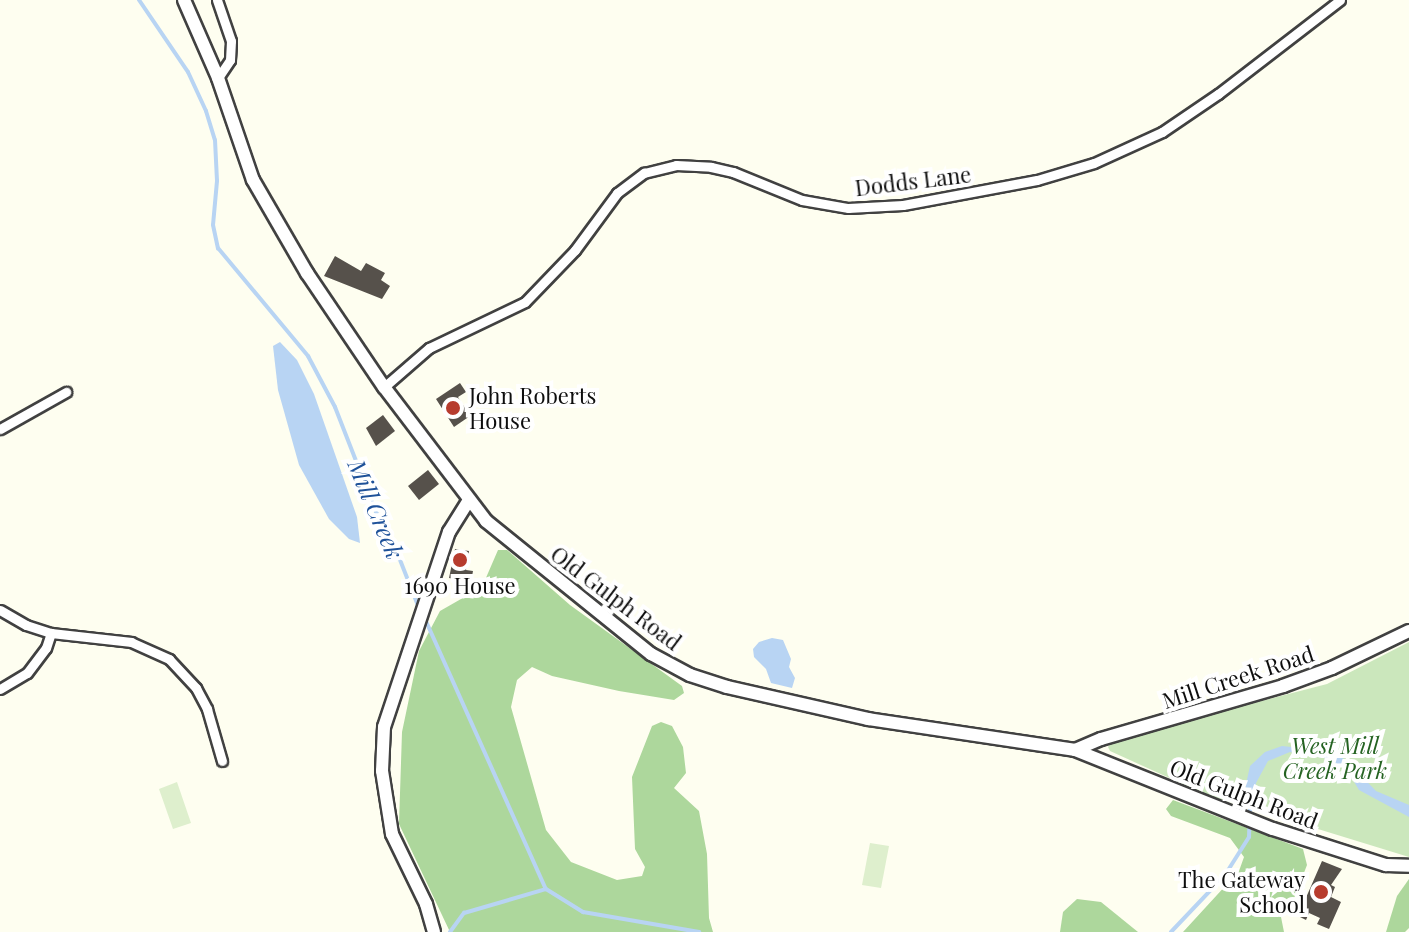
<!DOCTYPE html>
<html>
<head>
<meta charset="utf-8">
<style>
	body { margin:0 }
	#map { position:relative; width:1409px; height:932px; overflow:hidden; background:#fefef0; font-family:"Playfair Display",serif }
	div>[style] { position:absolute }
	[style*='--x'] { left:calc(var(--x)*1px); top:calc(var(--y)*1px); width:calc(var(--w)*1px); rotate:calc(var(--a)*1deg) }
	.green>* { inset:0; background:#cbe7bc }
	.forest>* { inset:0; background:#add79c }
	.pitch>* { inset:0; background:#deefcd }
	.water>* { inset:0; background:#b8d4f3 }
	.stream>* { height:4px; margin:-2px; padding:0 2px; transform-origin:2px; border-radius:2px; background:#b8d4f3 }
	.building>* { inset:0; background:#56514b }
	.roads { filter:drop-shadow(2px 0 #414141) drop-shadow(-2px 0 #414141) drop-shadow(0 2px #414141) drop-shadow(0 -2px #414141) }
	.minor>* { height:9px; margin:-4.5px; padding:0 4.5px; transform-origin:4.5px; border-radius:4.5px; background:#fff }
	.tertiary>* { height:12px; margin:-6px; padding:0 6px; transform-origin:6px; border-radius:6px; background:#fff }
	.dots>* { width:22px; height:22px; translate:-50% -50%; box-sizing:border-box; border:4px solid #fff; border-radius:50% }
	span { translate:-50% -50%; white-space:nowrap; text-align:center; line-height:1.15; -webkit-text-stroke:8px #fff; paint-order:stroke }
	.street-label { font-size:22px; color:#0e0e0e }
	.poi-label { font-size:22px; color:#0e0e0e }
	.left { translate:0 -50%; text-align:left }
	.right { translate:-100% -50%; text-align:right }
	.park-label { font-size:22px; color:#256322; font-style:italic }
	.water-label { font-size:24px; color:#1e5199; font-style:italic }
</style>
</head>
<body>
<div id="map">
	<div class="green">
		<div style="clip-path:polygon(1409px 642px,1409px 857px,1207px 795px,1110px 751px,1108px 747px,1114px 739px,1327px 684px)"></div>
	</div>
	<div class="forest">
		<div style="clip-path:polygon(498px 550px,507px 550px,570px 605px,682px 686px,684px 693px,674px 700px,619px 691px,552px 676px,532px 667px,517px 680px,511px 707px,546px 830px,571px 862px,617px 880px,642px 876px,645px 867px,635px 849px,632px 777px,652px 726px,661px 722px,672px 726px,683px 747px,686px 773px,674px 788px,699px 811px,707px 854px,709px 918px,713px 932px,450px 932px,399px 824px,402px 732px,419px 651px,440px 611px,482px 587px)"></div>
		<div style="clip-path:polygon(1173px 800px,1303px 849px,1307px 865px,1291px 906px,1281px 917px,1284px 932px,1183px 932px,1239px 871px,1244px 857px,1230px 838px,1171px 816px,1166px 809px)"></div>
		<div style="clip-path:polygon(1409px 879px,1409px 928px,1405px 932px,1386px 932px,1397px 896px)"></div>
		<div style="clip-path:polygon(1077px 899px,1101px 902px,1138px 932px,1060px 932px,1063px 912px)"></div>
	</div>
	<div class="pitch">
		<div style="clip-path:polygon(177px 782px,191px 823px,173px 829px,159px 789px)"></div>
		<div style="clip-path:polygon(870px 843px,889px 846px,881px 888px,862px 885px)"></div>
	</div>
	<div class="water">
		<div style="clip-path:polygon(280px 342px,297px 360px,314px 394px,357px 517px,360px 543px,349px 539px,329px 519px,299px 465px,278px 390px,273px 346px)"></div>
		<div style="clip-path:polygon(772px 638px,783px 640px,791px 659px,789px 667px,795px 678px,792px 688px,771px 683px,766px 669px,754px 657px,753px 649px,759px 642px)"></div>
		<div style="clip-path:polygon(1282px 746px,1329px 751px,1346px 760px,1376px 791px,1409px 805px,1409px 817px,1359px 790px,1347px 770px,1329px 759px,1290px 752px,1268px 761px,1256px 783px,1254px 806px,1242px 802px,1250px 766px,1265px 752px)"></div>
	</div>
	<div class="stream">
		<div style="--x:139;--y:0;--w:87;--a:55.8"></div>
		<div style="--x:188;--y:72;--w:43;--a:65.2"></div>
		<div style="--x:206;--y:111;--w:30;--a:73"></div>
		<div style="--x:215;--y:140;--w:41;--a:87.2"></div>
		<div style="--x:217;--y:181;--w:44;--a:95.2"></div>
		<div style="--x:213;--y:225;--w:24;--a:78"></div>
		<div style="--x:218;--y:248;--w:141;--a:50.2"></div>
		<div style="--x:308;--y:356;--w:58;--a:62.1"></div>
		<div style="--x:335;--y:407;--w:113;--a:68.7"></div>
		<div style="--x:376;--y:512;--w:29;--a:59"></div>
		<div style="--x:391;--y:537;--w:76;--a:68.5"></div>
		<div style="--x:425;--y:619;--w:296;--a:65.9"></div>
		<div style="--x:546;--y:889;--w:44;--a:31.9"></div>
		<div style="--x:583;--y:912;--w:118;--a:9.8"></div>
		<div style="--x:450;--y:932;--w:24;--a:-54"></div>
		<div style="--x:464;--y:913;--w:85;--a:-16.3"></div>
		<div style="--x:1171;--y:932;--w:79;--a:-46.5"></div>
		<div style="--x:1225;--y:875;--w:45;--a:-57.7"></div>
		<div style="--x:1249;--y:837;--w:34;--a:-88"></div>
	</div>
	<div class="building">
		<div style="clip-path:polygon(335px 256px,361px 271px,366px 263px,385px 273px,381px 280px,390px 286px,382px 299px,324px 276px)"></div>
		<div style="clip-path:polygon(460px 383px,466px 392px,458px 397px,470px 416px,454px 427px,436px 399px)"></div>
		<div style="clip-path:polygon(383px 415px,395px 431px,376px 446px,366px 428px)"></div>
		<div style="clip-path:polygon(428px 470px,439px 484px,419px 500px,408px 486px)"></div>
		<div style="clip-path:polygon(455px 549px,469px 551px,466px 570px,473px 571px,471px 582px,449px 578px)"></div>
		<div style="clip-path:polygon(1322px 861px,1342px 869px,1331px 885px,1335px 887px,1331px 897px,1341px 902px,1329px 929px,1317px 924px,1320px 918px,1309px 913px,1306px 920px,1298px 916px)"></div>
	</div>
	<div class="roads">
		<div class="minor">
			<div style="--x:217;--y:0;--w:43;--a:71.1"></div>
			<div style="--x:231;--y:41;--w:19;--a:93"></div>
			<div style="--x:230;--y:60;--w:22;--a:124"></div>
			<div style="--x:384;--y:387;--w:60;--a:-40.9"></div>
			<div style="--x:429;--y:348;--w:106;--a:-25.6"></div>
			<div style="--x:525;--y:302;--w:72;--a:-46.1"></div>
			<div style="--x:575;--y:250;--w:71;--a:-53.6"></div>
			<div style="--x:617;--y:193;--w:34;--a:-37"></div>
			<div style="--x:644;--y:173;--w:33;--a:-14"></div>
			<div style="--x:676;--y:165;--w:35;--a:3"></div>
			<div style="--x:711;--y:167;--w:23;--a:13"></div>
			<div style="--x:733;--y:172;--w:74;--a:22.1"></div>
			<div style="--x:802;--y:200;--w:47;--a:9.9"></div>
			<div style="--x:848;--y:208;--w:55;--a:-3.1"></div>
			<div style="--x:903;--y:205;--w:136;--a:-10.6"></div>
			<div style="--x:1037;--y:180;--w:59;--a:-16.6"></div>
			<div style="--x:1094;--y:163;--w:75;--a:-24.5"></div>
			<div style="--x:1162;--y:132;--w:68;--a:-34.2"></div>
			<div style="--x:1218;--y:94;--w:154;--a:-37.6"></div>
			<div style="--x:0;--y:429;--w:76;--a:-29.3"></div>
			<div style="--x:0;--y:610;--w:30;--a:30"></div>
			<div style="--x:26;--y:625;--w:26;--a:18"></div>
			<div style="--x:51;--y:633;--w:81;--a:6.4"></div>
			<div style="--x:131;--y:642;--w:42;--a:24.1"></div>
			<div style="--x:169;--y:659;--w:40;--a:47"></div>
			<div style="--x:196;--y:688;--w:24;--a:62"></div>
			<div style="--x:207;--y:709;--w:54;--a:73.9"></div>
			<div style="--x:0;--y:689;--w:31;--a:-31"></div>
			<div style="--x:27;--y:673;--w:31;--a:-53"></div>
			<div style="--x:46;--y:648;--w:16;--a:-72"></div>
		</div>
		<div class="tertiary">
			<div style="--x:184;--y:0;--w:85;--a:66.4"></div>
			<div style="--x:218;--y:78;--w:108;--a:71.1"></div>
			<div style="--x:253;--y:180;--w:108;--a:59.9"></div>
			<div style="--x:307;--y:273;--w:138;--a:56"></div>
			<div style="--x:384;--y:387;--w:168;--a:52.7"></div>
			<div style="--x:486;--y:521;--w:212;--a:38.9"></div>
			<div style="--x:651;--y:654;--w:44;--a:28.3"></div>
			<div style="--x:690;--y:675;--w:39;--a:18"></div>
			<div style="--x:727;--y:687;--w:145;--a:12.8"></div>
			<div style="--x:868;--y:719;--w:209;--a:8.5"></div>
			<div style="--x:1075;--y:750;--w:213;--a:21.8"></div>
			<div style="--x:1273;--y:829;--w:119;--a:17.7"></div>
			<div style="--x:1386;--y:865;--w:23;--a:2"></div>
			<div style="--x:1075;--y:750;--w:28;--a:-23"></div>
			<div style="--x:1101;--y:739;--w:190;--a:-16.2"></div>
			<div style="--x:1283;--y:686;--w:52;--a:-20.2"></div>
			<div style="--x:1332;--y:668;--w:85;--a:-25.7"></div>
			<div style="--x:434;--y:932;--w:29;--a:-106"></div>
			<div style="--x:426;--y:904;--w:78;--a:-115.9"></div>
			<div style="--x:392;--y:834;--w:64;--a:-99"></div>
			<div style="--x:382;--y:771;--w:44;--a:-87.4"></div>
			<div style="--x:384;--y:727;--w:206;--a:-71.6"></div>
			<div style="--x:449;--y:532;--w:36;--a:-58"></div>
		</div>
	</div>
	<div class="dots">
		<div style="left:453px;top:408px;background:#b73c2e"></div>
		<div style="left:460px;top:560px;background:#b73c2e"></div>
		<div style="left:1321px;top:892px;background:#b73c2e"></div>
	</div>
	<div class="street-label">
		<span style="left:913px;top:181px;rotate:-7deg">Dodds Lane</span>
		<span style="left:616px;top:598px;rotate:37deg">Old Gulph Road</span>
		<span style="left:1238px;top:677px;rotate:-18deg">Mill Creek Road</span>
		<span style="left:1244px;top:794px;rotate:21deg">Old Gulph Road</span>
	</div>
	<div class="poi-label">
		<span class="left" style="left:469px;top:408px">John Roberts<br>House</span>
		<span style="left:460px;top:586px">1690 House</span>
		<span class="right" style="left:1305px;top:892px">The Gateway<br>School</span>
	</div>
	<div class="park-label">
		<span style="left:1335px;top:758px">West Mill<br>Creek Park</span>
	</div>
	<div class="water-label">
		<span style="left:376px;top:509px;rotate:67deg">Mill Creek</span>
	</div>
</div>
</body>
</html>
